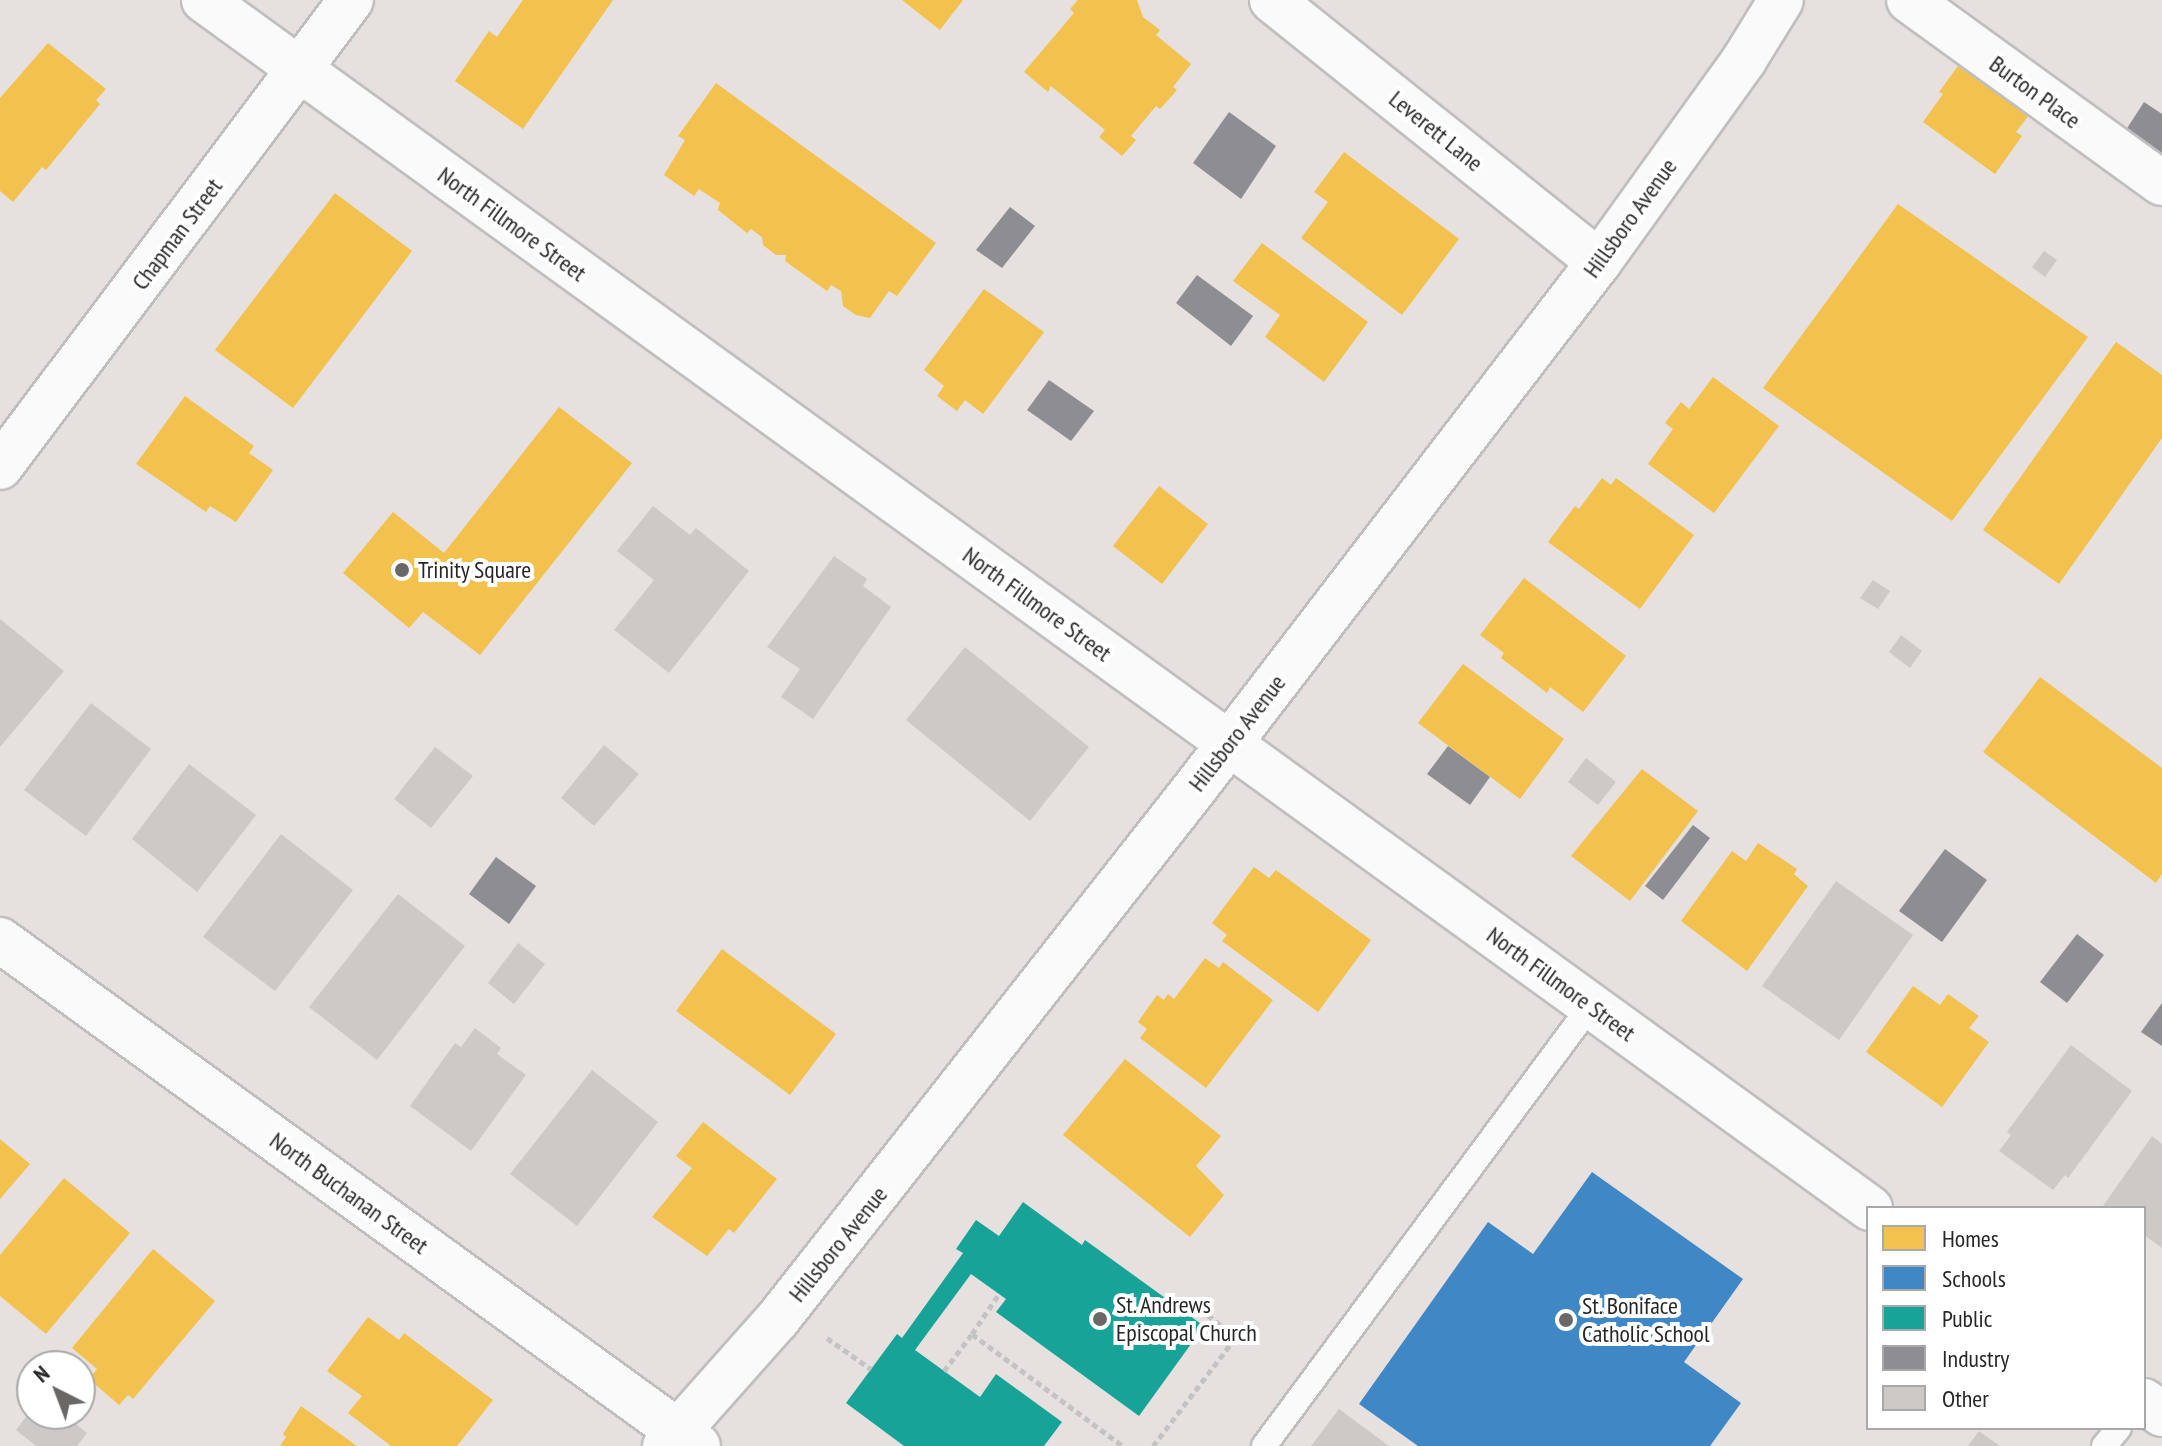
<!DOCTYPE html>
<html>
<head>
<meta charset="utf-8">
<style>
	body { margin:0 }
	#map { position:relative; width:2162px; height:1446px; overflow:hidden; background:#e6e1de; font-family:"PT Sans Narrow",sans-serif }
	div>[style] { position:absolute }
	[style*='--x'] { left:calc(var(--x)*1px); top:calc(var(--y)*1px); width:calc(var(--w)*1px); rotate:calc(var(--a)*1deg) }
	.homes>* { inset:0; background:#f2c14e }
	.schools>* { inset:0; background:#3f88c5 }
	.public>* { inset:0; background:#17a398 }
	.industry>* { inset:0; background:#8d8d92 }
	.building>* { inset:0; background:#ccc9c7 }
	.path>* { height:5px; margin-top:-2.5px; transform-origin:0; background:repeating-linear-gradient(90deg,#c4c3c3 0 6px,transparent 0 10px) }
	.roads { filter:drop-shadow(2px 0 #c0bebf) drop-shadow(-2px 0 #c0bebf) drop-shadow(0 2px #c0bebf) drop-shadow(0 -2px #c0bebf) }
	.lane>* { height:24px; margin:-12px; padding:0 12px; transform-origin:12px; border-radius:12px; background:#fbfafa }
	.street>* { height:44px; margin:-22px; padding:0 22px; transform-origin:22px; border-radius:22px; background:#fbfafa }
	.secondary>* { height:44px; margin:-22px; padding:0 22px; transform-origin:22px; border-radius:22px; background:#fbfafa }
	.dots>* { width:22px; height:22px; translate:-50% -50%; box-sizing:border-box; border:4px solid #fff; border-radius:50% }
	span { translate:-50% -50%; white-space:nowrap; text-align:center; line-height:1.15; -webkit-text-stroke:8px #fff; paint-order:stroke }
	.street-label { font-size:24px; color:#272727 }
	.poi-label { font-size:24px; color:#272727 }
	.left { translate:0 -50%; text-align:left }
	.legend { position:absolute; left:1866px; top:1206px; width:280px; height:224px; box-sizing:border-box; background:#fff; border:2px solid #a9a9a9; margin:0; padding:10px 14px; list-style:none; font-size:24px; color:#272727 }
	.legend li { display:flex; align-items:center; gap:16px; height:40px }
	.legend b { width:40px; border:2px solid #a9a9a9 }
	.north { position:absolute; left:16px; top:1350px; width:80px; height:80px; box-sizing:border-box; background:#fff; border:2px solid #a9a9a9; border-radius:50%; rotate:318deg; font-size:22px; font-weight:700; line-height:32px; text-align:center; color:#272727 }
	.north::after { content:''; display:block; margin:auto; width:28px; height:36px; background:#6a6867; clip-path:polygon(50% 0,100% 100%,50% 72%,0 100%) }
</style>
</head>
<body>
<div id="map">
	<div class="homes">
		<div style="clip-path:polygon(523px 0,613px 0,523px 129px,455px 81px,489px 31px,497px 37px)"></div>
		<div style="clip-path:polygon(902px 0,963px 0,940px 30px)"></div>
		<div style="clip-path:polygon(1078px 0,1137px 0,1143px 17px,1160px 30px,1156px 35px,1191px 64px,1173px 87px,1177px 90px,1160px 109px,1156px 106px,1131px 136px,1136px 140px,1122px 156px,1099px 137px,1105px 130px,1051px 86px,1048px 92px,1024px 72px,1074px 13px,1070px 9px)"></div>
		<div style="clip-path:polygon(48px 43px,106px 89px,96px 100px,100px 104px,46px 170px,42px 167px,13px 202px,0 191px,0 98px)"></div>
		<div style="clip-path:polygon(1966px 55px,2036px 106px,2016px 132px,2022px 136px,1995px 174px,1923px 122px,1943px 94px,1939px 92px)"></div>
		<div style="clip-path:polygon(716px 83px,936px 243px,897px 296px,889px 291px,870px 318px,856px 315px,843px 306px,841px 291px,831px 285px,827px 291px,785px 261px,786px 255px,776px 255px,763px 245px,762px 237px,751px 229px,747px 233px,718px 210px,720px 203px,699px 189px,694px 196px,664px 175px,685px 140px,678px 136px)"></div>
		<div style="clip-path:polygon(1344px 152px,1459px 239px,1402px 315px,1301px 238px,1328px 202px,1314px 192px)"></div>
		<div style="clip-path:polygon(335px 193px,412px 251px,293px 408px,215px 350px)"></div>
		<div style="clip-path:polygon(1898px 204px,2088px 337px,1952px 521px,1763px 388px)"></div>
		<div style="clip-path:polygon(1262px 243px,1368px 322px,1324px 382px,1265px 337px,1280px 315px,1233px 281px)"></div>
		<div style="clip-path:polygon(984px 289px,1044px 332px,983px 414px,965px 400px,957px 411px,937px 396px,944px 386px,924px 370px)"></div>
		<div style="clip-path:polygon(2116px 342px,2162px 375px,2162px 438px,2059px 584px,1983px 530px)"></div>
		<div style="clip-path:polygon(1713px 377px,1779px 426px,1714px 513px,1648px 464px,1673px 429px,1665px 423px,1681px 402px,1689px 409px)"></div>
		<div style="clip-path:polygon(185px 396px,254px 446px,249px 453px,273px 470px,236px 522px,210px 506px,206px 512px,136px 464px)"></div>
		<div style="clip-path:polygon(559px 407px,632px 463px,480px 655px,423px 612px,409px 628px,343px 573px,393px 512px,444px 553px)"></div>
		<div style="clip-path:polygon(1602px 478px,1611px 485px,1616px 478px,1694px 535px,1640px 609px,1548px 542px,1575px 506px,1579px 509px)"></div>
		<div style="clip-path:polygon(1159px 486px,1208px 524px,1162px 584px,1113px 546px)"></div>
		<div style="clip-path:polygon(1524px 578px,1626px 656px,1583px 712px,1550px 687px,1547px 693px,1501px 658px,1504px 653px,1480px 635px)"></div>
		<div style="clip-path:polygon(1463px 664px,1564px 739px,1520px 799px,1418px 723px)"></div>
		<div style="clip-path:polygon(2040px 677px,2162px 768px,2162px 874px,2156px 883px,1983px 752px)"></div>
		<div style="clip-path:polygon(1642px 769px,1698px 811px,1630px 901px,1571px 856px)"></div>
		<div style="clip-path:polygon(1758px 843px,1797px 869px,1794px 874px,1808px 886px,1747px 971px,1681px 921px,1732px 851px,1746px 861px)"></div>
		<div style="clip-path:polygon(1254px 867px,1269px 878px,1276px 870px,1371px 940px,1318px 1012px,1222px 941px,1227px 935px,1212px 923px)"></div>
		<div style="clip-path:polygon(722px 949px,836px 1034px,790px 1095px,676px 1011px)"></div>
		<div style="clip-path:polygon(1205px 958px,1219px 968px,1223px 962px,1273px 1000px,1206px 1088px,1140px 1038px,1147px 1029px,1138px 1022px,1157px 995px,1164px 1000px,1168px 994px,1174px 999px)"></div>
		<div style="clip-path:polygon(1913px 986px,1940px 1005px,1948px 994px,1979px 1016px,1969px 1028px,1989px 1042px,1942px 1107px,1866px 1052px)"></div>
		<div style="clip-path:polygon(1125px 1059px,1221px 1136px,1196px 1166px,1224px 1195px,1190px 1237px,1063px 1135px)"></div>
		<div style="clip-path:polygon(703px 1122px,777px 1179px,734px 1233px,729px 1229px,707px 1256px,652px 1217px,692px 1168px,676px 1156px)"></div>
		<div style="clip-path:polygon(0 1139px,30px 1164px,0 1199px)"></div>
		<div style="clip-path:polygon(64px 1178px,130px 1233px,46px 1334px,0 1296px,0 1255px)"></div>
		<div style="clip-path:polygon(153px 1249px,215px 1301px,133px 1399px,128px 1395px,119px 1405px,89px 1379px,97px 1369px,72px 1348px)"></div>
		<div style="clip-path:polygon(368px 1317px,399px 1340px,404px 1333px,493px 1400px,457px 1446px,391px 1446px,348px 1413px,362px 1396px,327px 1371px)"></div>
		<div style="clip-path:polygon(301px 1406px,357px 1446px,280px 1446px,286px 1437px,283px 1434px)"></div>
	</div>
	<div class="schools">
		<div style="clip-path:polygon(1592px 1172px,1743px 1279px,1684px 1362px,1741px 1403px,1710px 1446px,1418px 1446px,1359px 1404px,1488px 1222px,1533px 1254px)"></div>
	</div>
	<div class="public">
		<div style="clip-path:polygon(1023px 1202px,1082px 1245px,1085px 1240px,1204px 1326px,1139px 1416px,996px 1312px,1006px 1299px,971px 1274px,915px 1350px,980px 1397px,996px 1374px,1062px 1422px,1044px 1446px,904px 1446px,846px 1403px,897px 1334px,902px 1338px,963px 1253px,956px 1249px,976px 1220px,999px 1236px)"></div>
	</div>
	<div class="industry">
		<div style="clip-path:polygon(2144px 102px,2162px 114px,2162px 160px,2124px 133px)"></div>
		<div style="clip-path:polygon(1229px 112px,1276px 146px,1241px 199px,1193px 163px)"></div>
		<div style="clip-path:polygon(1010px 207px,1035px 226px,1002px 268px,976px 250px)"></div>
		<div style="clip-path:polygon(1197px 275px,1253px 316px,1231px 346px,1176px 303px)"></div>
		<div style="clip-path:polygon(1049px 380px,1094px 411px,1071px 441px,1027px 410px)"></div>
		<div style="clip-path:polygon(1448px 746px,1490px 777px,1470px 805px,1427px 774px)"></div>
		<div style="clip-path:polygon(1693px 825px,1710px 838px,1663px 900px,1645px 886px)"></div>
		<div style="clip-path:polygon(1945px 849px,1987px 880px,1942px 942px,1899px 911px)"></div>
		<div style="clip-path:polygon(496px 857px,536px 886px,509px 924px,469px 894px)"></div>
		<div style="clip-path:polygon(2077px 934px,2104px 955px,2067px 1003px,2040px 982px)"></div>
		<div style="clip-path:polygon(2162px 1003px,2162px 1046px,2141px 1032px)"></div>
	</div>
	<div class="building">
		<div style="clip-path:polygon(2044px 251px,2057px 260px,2045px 277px,2032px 267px)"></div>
		<div style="clip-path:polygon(653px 506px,690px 535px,696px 528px,749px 571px,669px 673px,614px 630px,654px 580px,617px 551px)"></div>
		<div style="clip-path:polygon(834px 556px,867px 579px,863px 586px,891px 607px,813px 719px,781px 697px,800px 669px,767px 647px)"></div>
		<div style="clip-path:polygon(1873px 580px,1890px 591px,1878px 609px,1860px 598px)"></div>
		<div style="clip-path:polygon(0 619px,64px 671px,0 747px)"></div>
		<div style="clip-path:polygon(1901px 635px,1922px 651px,1910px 668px,1889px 652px)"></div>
		<div style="clip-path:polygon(965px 647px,1089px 747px,1030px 821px,906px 720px)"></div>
		<div style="clip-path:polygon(91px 703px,151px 749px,86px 836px,24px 790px)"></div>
		<div style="clip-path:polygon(604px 745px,639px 774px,594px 826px,561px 798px)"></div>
		<div style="clip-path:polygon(435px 747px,473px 776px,431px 828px,394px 799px)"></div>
		<div style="clip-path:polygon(1586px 758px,1616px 782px,1598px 805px,1568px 782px)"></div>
		<div style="clip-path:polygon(189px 764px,256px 815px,197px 892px,132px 839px)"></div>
		<div style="clip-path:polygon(281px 834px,353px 890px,275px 991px,203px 937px)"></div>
		<div style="clip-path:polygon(1836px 881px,1913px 935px,1839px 1040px,1762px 986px)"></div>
		<div style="clip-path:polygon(398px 894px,465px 946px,377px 1060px,309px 1007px)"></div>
		<div style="clip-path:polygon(518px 943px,545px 964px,514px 1004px,488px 983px)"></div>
		<div style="clip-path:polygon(475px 1028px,501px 1048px,497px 1054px,526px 1075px,471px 1151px,410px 1106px,455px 1043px,461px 1047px)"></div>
		<div style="clip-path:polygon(2071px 1045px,2132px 1091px,2068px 1178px,2065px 1175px,2053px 1190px,1999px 1151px,2011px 1135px,2007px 1132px)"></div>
		<div style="clip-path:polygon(592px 1070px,658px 1122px,577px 1226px,510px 1174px)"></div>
		<div style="clip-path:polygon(2152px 1136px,2162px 1144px,2162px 1248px,2144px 1235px,2144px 1208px,2103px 1206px)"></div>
		<div style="clip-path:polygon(32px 1409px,32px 1414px,63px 1414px,87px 1433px,77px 1446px,36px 1446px,16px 1430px)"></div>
		<div style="clip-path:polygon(1339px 1409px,1389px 1446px,1311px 1446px)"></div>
		<div style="clip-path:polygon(1979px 1431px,2000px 1446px,1968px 1446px)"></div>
	</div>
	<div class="path">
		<div style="--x:972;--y:1334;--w:48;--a:-56"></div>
		<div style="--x:827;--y:1338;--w:54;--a:35.2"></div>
		<div style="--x:944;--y:1371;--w:46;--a:-52.9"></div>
		<div style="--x:972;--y:1334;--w:188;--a:36.6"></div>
		<div style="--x:1153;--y:1446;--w:137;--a:-52.7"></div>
		<div style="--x:1236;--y:1337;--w:39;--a:-142"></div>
	</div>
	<div class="roads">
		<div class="lane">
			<div style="--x:1264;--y:1446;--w:549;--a:-53.44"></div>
			<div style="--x:2104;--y:1446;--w:23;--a:-50"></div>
		</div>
		<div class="street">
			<div style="--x:204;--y:0;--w:2058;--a:35.95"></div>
			<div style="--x:1272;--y:0;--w:419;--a:38.7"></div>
			<div style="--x:1909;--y:0;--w:312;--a:35.9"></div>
			<div style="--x:0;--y:467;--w:584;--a:-53.07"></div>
			<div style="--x:0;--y:940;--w:862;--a:35.94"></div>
			<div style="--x:2144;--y:1401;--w:22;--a:36"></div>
		</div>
		<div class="secondary">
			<div style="--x:665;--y:1446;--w:169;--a:-48.4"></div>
			<div style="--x:777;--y:1320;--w:677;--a:-51.84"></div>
			<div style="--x:1195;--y:788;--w:663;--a:-52.47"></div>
			<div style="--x:1599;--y:262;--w:249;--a:-54.3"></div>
			<div style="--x:1744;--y:60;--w:70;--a:-58.3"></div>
		</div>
	</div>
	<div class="dots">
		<div style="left:402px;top:570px;background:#6a6867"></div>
		<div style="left:1100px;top:1319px;background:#6a6867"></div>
		<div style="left:1566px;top:1320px;background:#6a6867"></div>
	</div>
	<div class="street-label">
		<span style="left:2035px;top:92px;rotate:36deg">Burton Place</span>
		<span style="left:1436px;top:131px;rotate:39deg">Leverett Lane</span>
		<span style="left:1630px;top:218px;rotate:-54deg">Hillsboro Avenue</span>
		<span style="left:512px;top:224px;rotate:36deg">North Fillmore Street</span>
		<span style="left:177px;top:234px;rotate:-53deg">Chapman Street</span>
		<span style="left:1037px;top:604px;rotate:36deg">North Fillmore Street</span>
		<span style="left:1237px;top:733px;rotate:-52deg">Hillsboro Avenue</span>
		<span style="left:1561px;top:984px;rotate:36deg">North Fillmore Street</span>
		<span style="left:349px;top:1193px;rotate:36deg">North Buchanan Street</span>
		<span style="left:838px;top:1244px;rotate:-51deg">Hillsboro Avenue</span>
	</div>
	<div class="poi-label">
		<span class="left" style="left:418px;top:570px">Trinity Square</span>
		<span class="left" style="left:1116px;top:1319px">St. Andrews<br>Episcopal Church</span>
		<span class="left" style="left:1582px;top:1320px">St. Boniface<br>Catholic School</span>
	</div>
	<ul class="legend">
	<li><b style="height:22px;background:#f2c14e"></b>Homes</li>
	<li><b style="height:22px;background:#3f88c5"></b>Schools</li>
	<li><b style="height:22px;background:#17a398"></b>Public</li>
	<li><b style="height:22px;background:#8d8d92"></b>Industry</li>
	<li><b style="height:22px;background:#ccc9c7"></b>Other</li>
	</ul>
	<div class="north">N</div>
</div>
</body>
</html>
